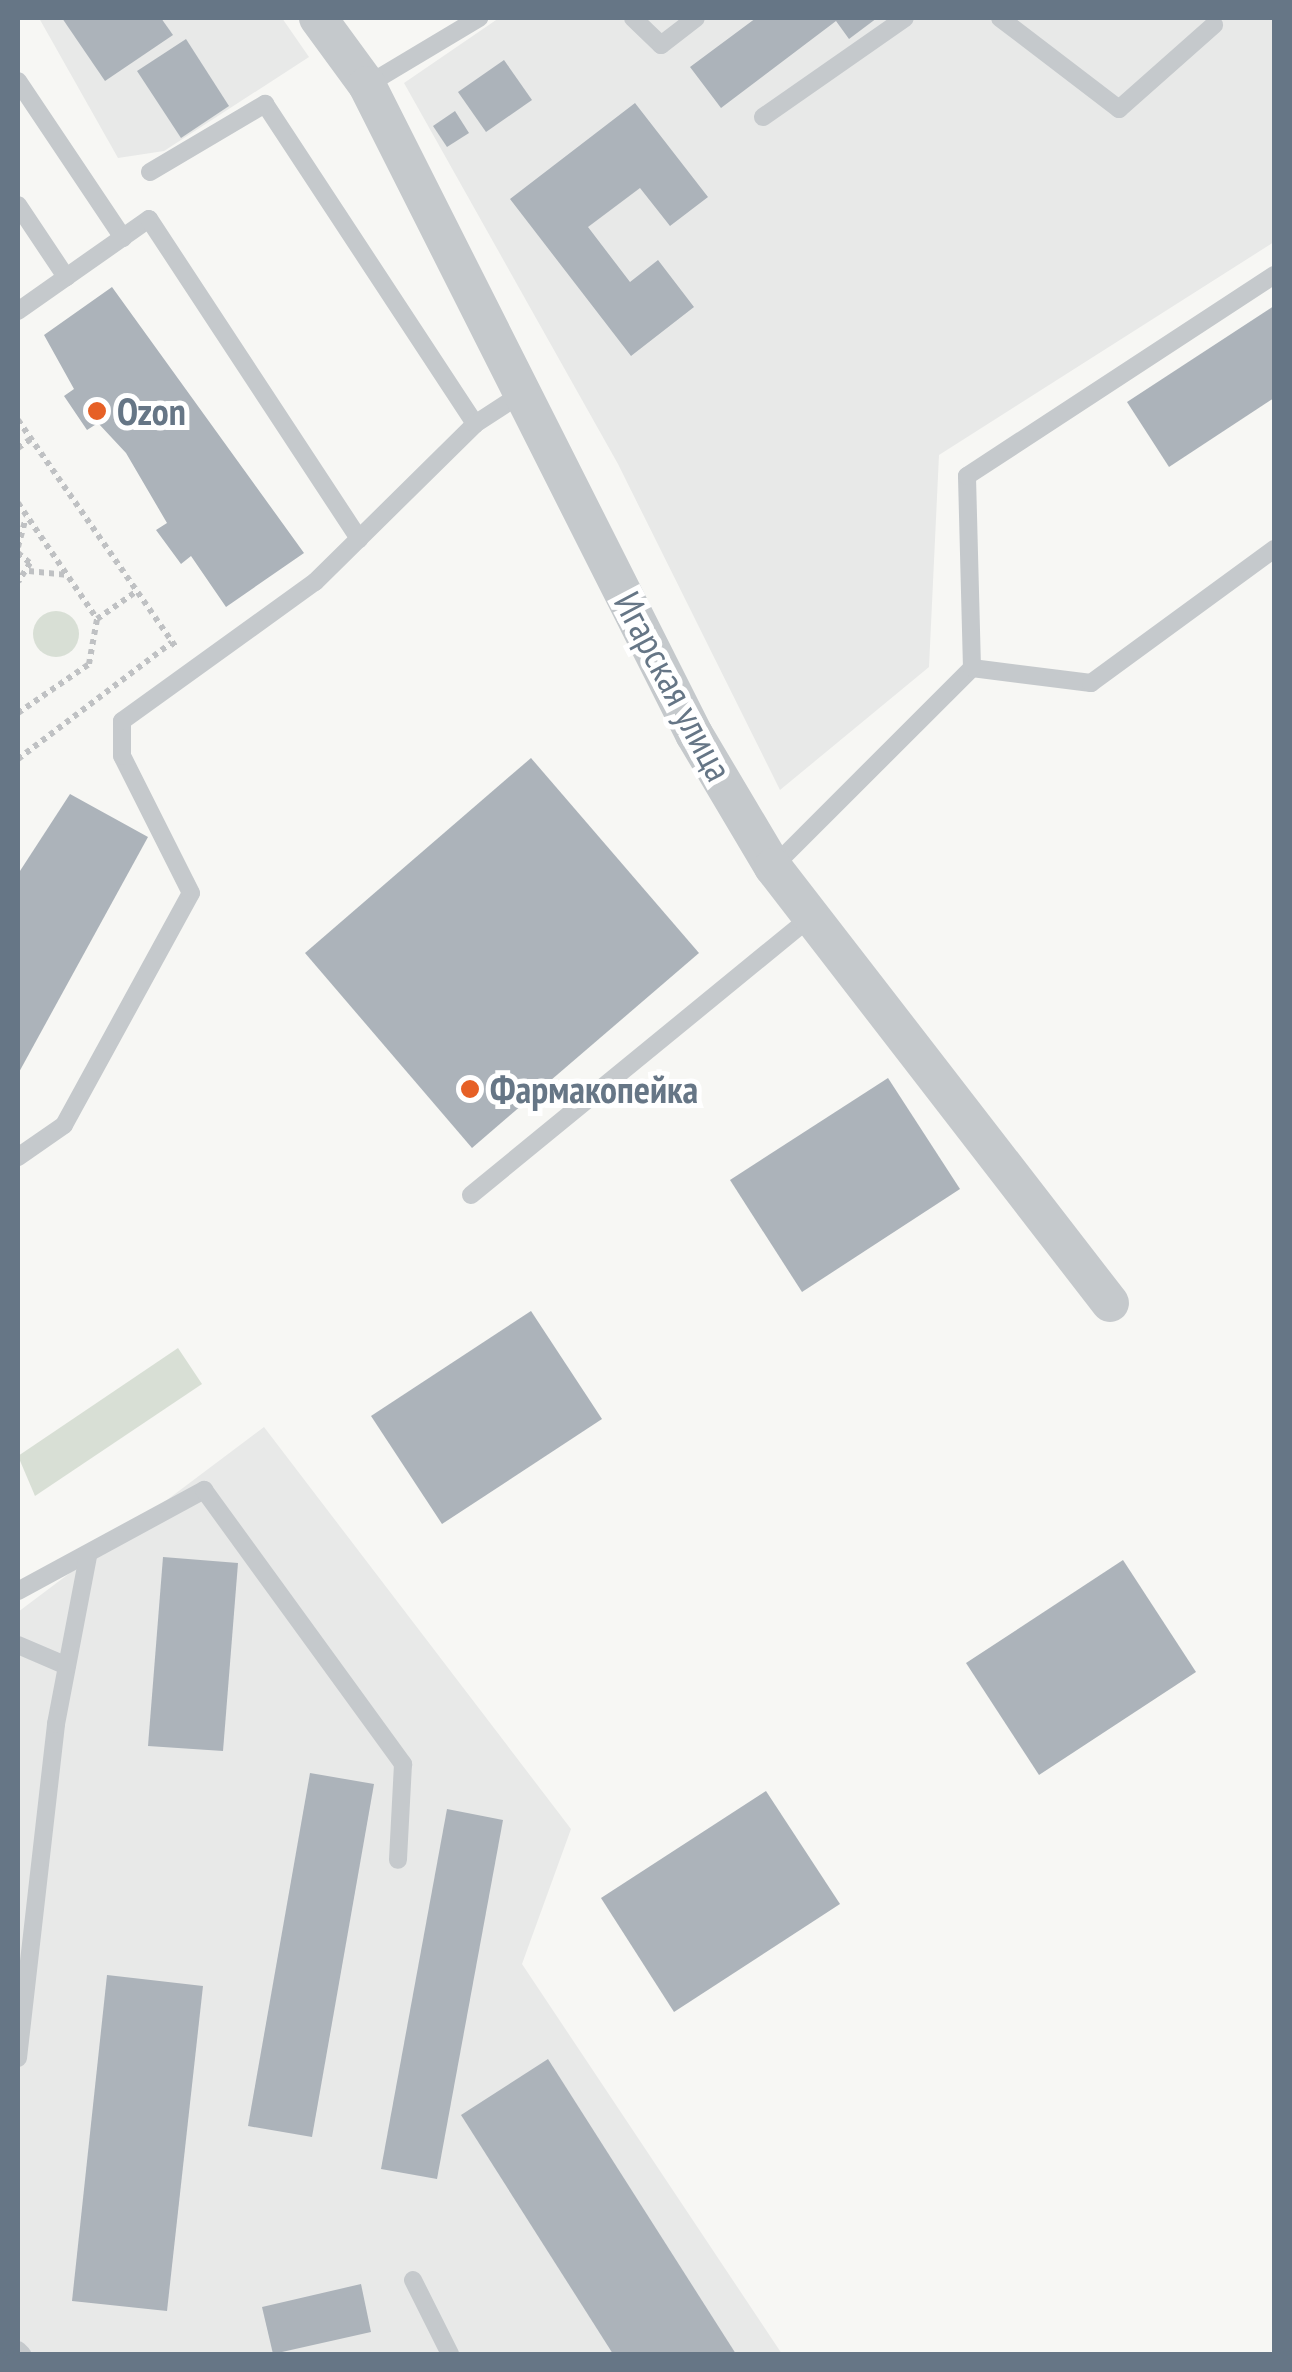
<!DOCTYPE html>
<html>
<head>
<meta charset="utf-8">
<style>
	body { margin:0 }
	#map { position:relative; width:1292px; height:2372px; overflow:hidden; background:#f7f7f4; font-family:"PT Sans Narrow",sans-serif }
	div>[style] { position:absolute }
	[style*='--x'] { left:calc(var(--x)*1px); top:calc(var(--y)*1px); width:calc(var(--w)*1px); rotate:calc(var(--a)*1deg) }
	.built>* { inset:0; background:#e8e9e8 }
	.green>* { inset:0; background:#d8dfd5 }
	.round { border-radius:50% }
	.building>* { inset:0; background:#acb3ba }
	.path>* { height:6px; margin-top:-3px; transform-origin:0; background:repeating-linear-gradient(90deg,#bfc1c3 0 5px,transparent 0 10px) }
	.service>* { height:18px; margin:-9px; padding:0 9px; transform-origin:9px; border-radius:9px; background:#c5c9cc }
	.minor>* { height:38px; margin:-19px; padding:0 19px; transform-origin:19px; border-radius:19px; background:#c5c9cc }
	.dots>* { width:28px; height:28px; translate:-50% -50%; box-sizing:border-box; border:5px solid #fff; border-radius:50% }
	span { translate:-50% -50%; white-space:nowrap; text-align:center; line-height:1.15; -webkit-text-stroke:10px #fff; paint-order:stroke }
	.poi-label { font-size:38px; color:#667686; font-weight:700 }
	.left { translate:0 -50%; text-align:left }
	.street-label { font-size:38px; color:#667686 }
	.frame { position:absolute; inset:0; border:20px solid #667686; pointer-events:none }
</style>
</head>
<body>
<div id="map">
	<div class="built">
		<div style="clip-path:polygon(39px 18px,282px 18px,309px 57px,164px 151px,118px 158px)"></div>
		<div style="clip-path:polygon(499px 18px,1274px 18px,1274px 242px,939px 455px,929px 667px,780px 790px,618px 464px,404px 83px)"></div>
		<div style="clip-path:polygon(264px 1427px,571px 1829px,522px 1964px,782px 2354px,18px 2354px,18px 1612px)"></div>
	</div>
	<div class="green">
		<div class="round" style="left:33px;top:611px;width:46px;height:46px"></div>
		<div style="clip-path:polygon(178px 1348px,202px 1384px,35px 1496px,18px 1456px)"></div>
	</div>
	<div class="building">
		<div style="clip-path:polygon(62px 18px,161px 18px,173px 35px,105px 81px)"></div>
		<div style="clip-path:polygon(756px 18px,877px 18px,849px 39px,836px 21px,721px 108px,690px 67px)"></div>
		<div style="clip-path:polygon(186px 39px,229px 106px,181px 138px,137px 71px)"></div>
		<div style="clip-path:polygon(504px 60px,532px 100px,486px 132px,458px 92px)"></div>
		<div style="clip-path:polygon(635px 103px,708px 197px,670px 226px,640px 188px,588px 227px,630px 282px,658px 260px,694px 307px,631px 356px,510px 199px)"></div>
		<div style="clip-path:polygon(455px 111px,469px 133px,447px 147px,433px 126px)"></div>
		<div style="clip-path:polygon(112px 287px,304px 553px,226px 607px,191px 556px,181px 564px,156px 530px,167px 523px,126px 453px,98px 423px,87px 430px,64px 396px,74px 389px,44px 335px)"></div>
		<div style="clip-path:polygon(1274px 306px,1274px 398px,1169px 467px,1127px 402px)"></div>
		<div style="clip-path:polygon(531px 758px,699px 953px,472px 1148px,305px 953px)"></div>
		<div style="clip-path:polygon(70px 794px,148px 837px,18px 1074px,18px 874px)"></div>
		<div style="clip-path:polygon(888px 1078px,960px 1189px,802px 1292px,730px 1180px)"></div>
		<div style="clip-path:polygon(531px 1311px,602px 1419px,442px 1524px,371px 1416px)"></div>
		<div style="clip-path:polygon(163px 1557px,238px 1563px,223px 1751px,148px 1746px)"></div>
		<div style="clip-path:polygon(1123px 1560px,1196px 1672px,1039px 1775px,966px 1663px)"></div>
		<div style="clip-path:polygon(310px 1773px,374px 1784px,312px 2137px,248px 2126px)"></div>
		<div style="clip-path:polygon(766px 1791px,840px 1904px,674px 2012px,601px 1898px)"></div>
		<div style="clip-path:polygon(447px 1809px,503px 1820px,437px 2179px,381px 2169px)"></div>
		<div style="clip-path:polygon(107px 1975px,203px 1986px,167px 2311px,72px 2301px)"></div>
		<div style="clip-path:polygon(548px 2059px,736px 2354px,613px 2354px,461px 2115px)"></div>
		<div style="clip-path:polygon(361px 2284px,371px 2332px,273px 2354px,262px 2307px)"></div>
	</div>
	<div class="path">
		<div style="--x:18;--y:420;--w:279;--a:55.2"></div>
		<div style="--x:18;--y:448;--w:16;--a:-35"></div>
		<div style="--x:18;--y:503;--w:140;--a:55.7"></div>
		<div style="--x:97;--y:619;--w:49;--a:-35"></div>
		<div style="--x:18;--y:547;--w:30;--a:-75"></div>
		<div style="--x:18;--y:553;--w:16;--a:40"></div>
		<div style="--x:30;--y:563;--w:22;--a:122"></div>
		<div style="--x:29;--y:571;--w:37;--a:6"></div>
		<div style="--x:18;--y:713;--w:86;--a:-34.6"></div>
		<div style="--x:89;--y:664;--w:46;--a:-79.9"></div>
		<div style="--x:18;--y:759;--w:193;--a:-37.2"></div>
	</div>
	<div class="service">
		<div style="--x:633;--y:18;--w:39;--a:44"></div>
		<div style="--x:661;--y:45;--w:44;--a:-37.6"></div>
		<div style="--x:1000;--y:18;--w:150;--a:37.4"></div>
		<div style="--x:1119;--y:109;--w:127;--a:-41.5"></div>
		<div style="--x:18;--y:81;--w:189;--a:56.2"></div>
		<div style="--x:367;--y:85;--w:131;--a:-30.9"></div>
		<div style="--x:763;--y:117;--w:173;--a:-34.9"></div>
		<div style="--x:150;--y:172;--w:134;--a:-30.6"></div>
		<div style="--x:265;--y:104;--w:383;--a:56.7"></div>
		<div style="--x:18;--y:205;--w:87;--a:56.3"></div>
		<div style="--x:18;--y:311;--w:160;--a:-35.1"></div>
		<div style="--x:149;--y:219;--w:383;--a:56.7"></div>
		<div style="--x:972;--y:668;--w:120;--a:7.2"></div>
		<div style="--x:1091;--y:683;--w:227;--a:-36.2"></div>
		<div style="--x:773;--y:867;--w:281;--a:-45"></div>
		<div style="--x:972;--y:668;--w:192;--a:-91.5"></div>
		<div style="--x:967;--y:476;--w:367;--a:-33.2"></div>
		<div style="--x:18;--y:1157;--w:56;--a:-34.8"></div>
		<div style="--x:64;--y:1125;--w:264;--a:-61.3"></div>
		<div style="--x:191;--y:893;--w:153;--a:-116.7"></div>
		<div style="--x:122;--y:756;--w:35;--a:-90"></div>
		<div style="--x:122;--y:721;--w:238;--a:-35.8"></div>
		<div style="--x:315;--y:582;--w:225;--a:-44.6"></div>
		<div style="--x:475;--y:424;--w:59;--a:-33.1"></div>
		<div style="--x:471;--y:1195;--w:436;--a:-39.3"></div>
		<div style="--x:18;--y:1591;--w:212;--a:-28.5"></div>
		<div style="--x:204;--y:1490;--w:339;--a:54"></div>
		<div style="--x:403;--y:1764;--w:96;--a:93"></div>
		<div style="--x:18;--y:1645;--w:53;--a:23.2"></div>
		<div style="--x:18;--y:2058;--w:336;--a:-83.5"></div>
		<div style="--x:56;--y:1724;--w:170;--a:-79.2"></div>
		<div style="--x:413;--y:2280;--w:83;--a:63.4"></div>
		<div style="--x:18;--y:2350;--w:6;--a:45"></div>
	</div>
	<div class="minor">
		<div style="--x:318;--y:18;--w:83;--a:53.8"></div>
		<div style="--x:367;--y:85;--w:727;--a:63.26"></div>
		<div style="--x:694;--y:734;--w:155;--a:59.3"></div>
		<div style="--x:773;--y:867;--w:551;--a:52.3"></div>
	</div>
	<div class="dots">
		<div style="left:97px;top:411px;background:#e66026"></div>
		<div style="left:470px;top:1089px;background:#e66026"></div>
	</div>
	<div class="poi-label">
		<span class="left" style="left:117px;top:411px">Ozon</span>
		<span class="left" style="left:490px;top:1089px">Фармакопейка</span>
	</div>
	<div class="street-label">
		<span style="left:674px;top:686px;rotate:62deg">Игарская улица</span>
	</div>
	<div class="frame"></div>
</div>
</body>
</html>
